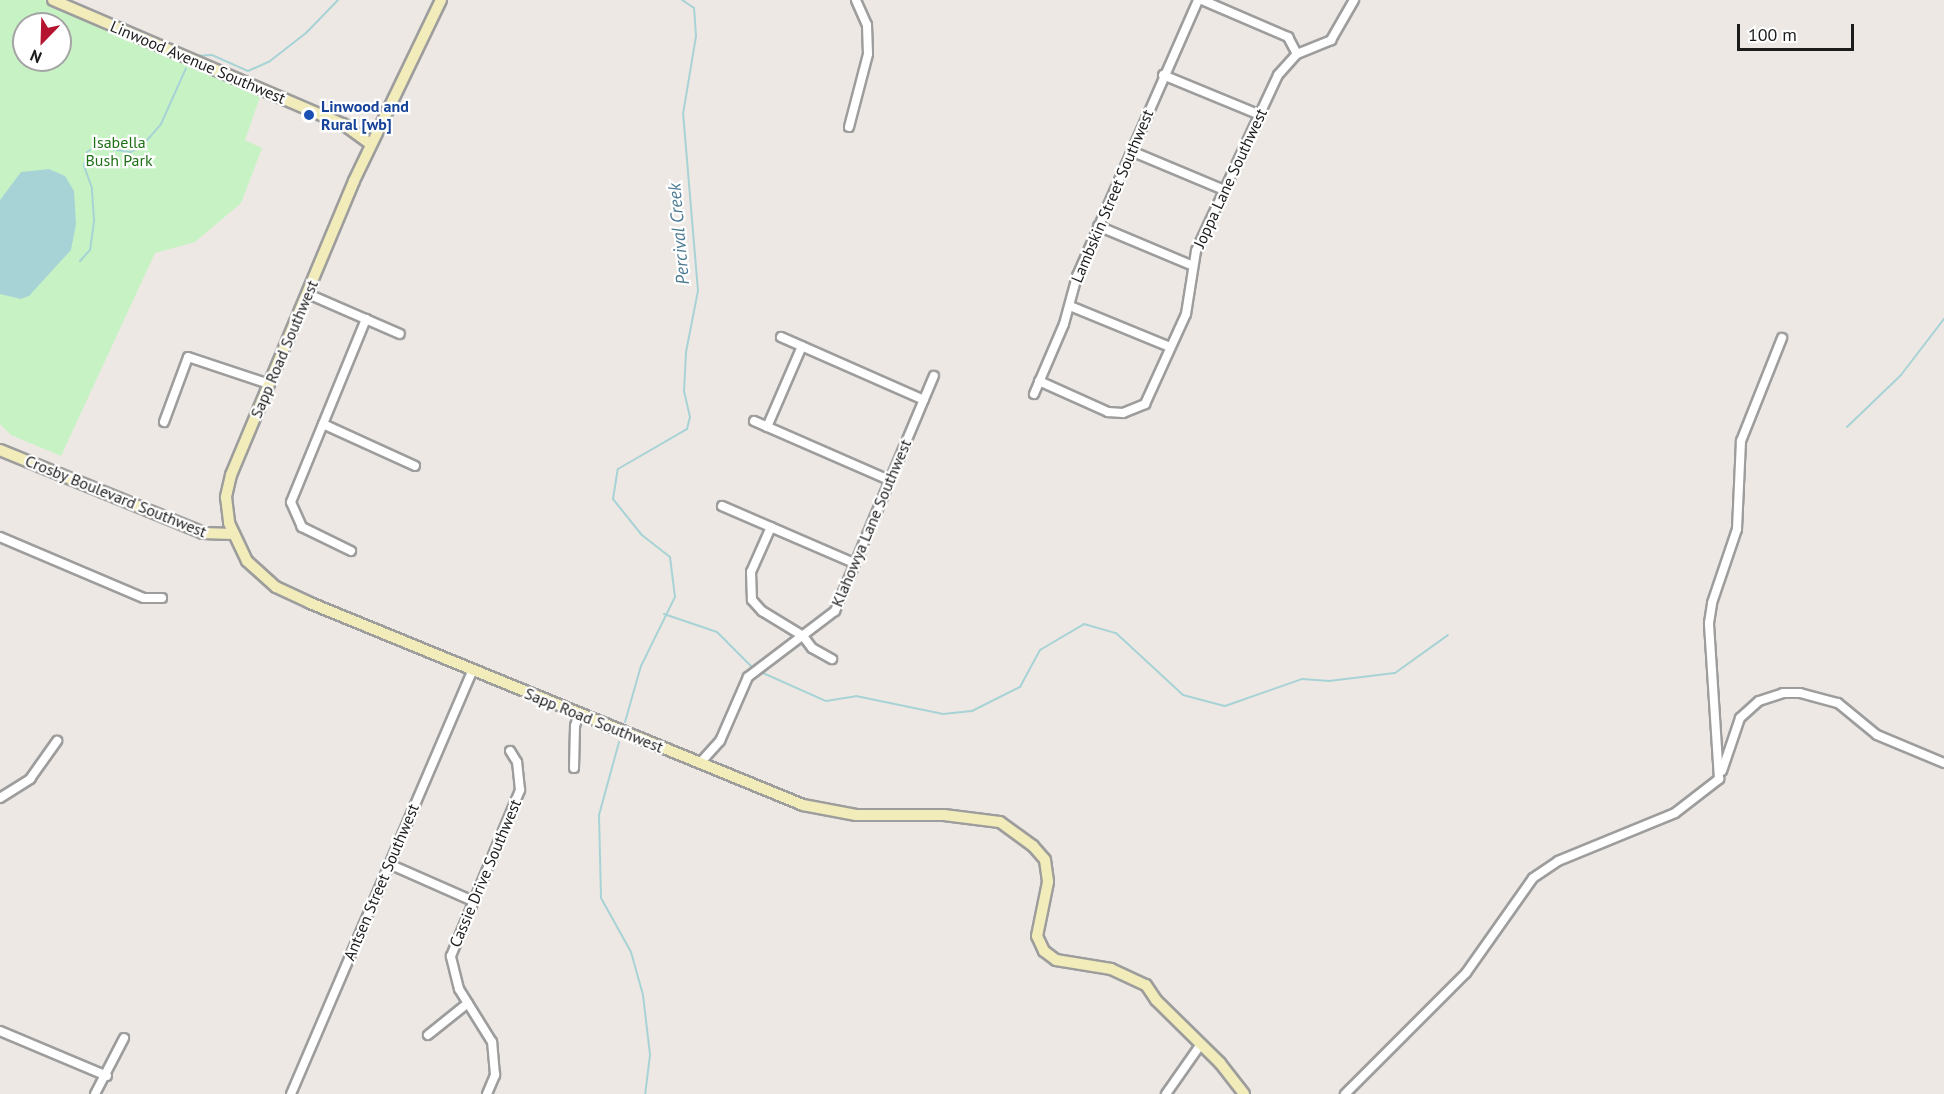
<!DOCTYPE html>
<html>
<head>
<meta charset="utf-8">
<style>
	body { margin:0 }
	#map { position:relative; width:1944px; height:1094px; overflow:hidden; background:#ede8e3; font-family:"PT Sans",sans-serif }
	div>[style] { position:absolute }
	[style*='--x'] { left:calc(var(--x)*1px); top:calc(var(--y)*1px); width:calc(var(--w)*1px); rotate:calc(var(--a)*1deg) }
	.park>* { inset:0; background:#c7f3c4 }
	.water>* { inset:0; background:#a8d3d6 }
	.stream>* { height:2px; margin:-1px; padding:0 1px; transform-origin:1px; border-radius:1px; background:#a8d3d6 }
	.roads { filter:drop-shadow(2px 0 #9d9d9d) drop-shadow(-2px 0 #9d9d9d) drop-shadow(0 2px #9d9d9d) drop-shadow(0 -2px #9d9d9d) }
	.street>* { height:8px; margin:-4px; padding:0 4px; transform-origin:4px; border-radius:4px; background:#fff }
	.secondary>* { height:10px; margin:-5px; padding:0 5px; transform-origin:5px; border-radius:5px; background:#f2ecbb }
	.dots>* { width:16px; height:16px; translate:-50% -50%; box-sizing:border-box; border:3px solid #fff; border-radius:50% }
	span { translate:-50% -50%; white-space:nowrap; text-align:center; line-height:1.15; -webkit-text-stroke:4.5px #fff; paint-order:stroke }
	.street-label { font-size:16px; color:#1c1c1c }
	.transit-label { font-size:16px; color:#164399; font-weight:700 }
	.left { translate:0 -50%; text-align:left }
	.park-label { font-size:16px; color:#1d6f16 }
	.water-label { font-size:18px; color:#4c7b94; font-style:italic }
	.north { position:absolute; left:12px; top:12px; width:60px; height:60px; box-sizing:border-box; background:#fff; border:2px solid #a4a4a4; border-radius:50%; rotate:203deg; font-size:16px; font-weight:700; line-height:24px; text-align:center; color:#1c1c1c }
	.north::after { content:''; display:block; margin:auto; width:21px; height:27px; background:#b5142e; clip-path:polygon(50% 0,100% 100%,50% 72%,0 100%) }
	.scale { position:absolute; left:1737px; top:24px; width:117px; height:27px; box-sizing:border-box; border:3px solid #1c1c1c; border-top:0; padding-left:8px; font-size:18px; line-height:21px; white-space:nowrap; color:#1c1c1c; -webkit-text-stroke:4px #fff; paint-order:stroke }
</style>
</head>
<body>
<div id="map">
	<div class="park">
		<div style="clip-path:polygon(evenodd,0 0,44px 0,261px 94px,245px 140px,262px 148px,241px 203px,195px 242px,155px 253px,61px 456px,11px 435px,0 424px,0 0,24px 24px,60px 24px,60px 60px,24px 60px,24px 24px)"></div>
	</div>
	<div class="water">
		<div style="clip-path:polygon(49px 169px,65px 176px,74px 191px,76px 224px,71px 250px,29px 296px,21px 299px,0 294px,0 200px,21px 172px)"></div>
	</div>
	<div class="stream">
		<div style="--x:195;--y:56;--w:17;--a:-3"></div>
		<div style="--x:212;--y:55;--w:39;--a:24"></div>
		<div style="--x:248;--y:71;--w:24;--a:-24"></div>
		<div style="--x:270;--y:61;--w:46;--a:-37.9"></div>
		<div style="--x:306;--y:33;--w:46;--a:-45.9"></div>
		<div style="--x:80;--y:261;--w:15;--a:-48"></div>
		<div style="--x:90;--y:250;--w:30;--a:-82"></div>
		<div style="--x:94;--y:220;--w:32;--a:-94"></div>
		<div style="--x:92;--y:188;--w:23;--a:-110"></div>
		<div style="--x:84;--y:166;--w:14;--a:-78"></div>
		<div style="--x:87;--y:152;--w:9;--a:-32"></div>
		<div style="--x:95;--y:147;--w:36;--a:8"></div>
		<div style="--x:131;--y:152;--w:13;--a:-29"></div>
		<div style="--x:142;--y:146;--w:29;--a:-49"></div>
		<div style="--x:161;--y:124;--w:61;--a:-65.9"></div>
		<div style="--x:1847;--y:427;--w:75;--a:-43.9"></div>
		<div style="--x:1901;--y:375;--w:71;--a:-52.5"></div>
		<div style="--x:664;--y:614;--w:56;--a:18.8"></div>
		<div style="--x:717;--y:632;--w:48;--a:45"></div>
		<div style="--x:763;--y:673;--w:69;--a:24"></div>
		<div style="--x:826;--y:701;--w:30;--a:-9"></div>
		<div style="--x:856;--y:696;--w:89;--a:11.7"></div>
		<div style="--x:943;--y:714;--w:29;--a:-6"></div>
		<div style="--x:972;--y:711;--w:54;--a:-26.6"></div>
		<div style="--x:1020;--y:687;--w:42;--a:-61.6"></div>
		<div style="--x:1040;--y:650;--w:51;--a:-30.6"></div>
		<div style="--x:1084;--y:624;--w:33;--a:16"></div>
		<div style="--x:1116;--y:633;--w:91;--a:42.8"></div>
		<div style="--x:1183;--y:695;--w:43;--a:14.7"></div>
		<div style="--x:1225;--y:706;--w:82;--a:-19.3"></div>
		<div style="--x:1302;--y:679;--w:27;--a:4"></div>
		<div style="--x:1329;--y:681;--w:66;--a:-6.9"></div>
		<div style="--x:1395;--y:673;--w:65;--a:-35.6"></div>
		<div style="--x:625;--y:722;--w:58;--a:-74.1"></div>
		<div style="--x:641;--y:666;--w:77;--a:-63.8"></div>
		<div style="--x:675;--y:597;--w:40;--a:-97.1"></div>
		<div style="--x:670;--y:557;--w:37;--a:-142"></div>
		<div style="--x:641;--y:534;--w:45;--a:-128.7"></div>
		<div style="--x:613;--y:499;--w:30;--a:-81"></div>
		<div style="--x:618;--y:469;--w:80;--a:-30.1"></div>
		<div style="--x:687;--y:429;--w:12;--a:-76"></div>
		<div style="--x:690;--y:417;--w:26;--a:-103"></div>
		<div style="--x:684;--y:392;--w:40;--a:-87.1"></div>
		<div style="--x:686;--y:352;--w:62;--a:-78.9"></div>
		<div style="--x:698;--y:291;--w:178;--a:-94.8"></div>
		<div style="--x:683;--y:114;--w:79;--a:-80.5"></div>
		<div style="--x:696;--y:36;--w:28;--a:-94"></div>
		<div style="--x:694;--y:8;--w:14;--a:-146"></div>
		<div style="--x:619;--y:742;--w:76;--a:105.3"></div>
		<div style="--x:599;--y:815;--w:83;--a:88.6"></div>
		<div style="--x:601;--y:898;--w:62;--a:60.9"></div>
		<div style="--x:631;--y:952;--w:45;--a:74.4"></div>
		<div style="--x:643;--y:995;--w:60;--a:83.3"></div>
		<div style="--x:650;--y:1055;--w:39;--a:97"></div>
	</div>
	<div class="roads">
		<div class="street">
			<div style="--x:1202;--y:0;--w:94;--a:23.3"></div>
			<div style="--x:1288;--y:37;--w:19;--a:62"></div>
			<div style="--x:1163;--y:75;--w:105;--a:22.4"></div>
			<div style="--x:849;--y:127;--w:75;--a:-75.4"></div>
			<div style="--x:868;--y:54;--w:29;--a:-92"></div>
			<div style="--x:867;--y:25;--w:27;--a:-114"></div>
			<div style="--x:1131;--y:151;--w:99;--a:22.7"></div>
			<div style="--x:1098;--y:226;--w:103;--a:22.8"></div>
			<div style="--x:308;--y:294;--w:100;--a:23.5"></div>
			<div style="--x:1070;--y:306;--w:108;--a:22.3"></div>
			<div style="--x:781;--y:337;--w:156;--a:23.8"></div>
			<div style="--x:1039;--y:381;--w:76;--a:24.2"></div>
			<div style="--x:1108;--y:412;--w:15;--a:4"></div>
			<div style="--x:1123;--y:413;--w:24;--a:-22"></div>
			<div style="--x:1145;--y:404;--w:99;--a:-65.5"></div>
			<div style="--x:1186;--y:314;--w:64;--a:-81"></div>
			<div style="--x:1196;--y:251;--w:194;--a:-65"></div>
			<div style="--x:1278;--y:75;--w:28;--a:-48"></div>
			<div style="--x:1297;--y:54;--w:37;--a:-22"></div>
			<div style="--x:1331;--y:40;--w:46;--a:-60.1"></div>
			<div style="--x:1034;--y:394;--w:76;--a:-66.8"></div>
			<div style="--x:1064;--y:324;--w:50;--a:-74.8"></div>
			<div style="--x:1077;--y:276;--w:301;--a:-66.3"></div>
			<div style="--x:754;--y:421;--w:147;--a:23.6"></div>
			<div style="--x:164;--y:422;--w:69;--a:-69.7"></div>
			<div style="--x:188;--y:357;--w:85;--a:18.4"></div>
			<div style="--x:323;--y:424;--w:101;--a:24.5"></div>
			<div style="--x:767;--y:427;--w:88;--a:-66.6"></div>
			<div style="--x:722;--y:506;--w:144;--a:23.4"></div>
			<div style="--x:771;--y:527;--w:49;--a:114"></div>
			<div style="--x:751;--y:572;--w:28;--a:88"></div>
			<div style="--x:752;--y:600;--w:15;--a:48"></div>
			<div style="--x:762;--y:611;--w:48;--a:31.4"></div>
			<div style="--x:803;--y:636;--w:15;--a:53"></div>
			<div style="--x:812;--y:648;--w:23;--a:29"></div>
			<div style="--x:0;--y:537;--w:156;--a:23"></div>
			<div style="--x:144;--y:598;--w:18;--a:0"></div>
			<div style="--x:351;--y:551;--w:55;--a:-153.9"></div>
			<div style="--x:302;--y:527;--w:27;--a:-114"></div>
			<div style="--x:291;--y:502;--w:198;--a:-67.7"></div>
			<div style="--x:700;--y:763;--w:30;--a:-48"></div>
			<div style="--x:720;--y:741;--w:70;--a:-66.4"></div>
			<div style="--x:748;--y:677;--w:109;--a:-37.2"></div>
			<div style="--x:835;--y:611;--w:255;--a:-67.2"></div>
			<div style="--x:574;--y:768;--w:42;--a:-88.6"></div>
			<div style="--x:575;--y:726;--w:14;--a:-73"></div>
			<div style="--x:1722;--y:771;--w:56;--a:-71.2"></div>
			<div style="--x:1740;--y:718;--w:25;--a:-42"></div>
			<div style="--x:1759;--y:701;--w:25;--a:-18"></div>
			<div style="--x:1783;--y:693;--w:17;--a:0"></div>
			<div style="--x:1800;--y:693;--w:39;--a:15"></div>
			<div style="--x:1838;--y:703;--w:50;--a:39.4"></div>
			<div style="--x:1877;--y:735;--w:73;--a:22.7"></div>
			<div style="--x:0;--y:798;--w:36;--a:-32"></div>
			<div style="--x:30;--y:779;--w:47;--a:-54.6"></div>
			<div style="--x:389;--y:864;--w:92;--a:23.8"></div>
			<div style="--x:0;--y:1031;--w:116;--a:22.8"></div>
			<div style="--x:428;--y:1035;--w:51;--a:-38.7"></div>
			<div style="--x:95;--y:1094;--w:63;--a:-62.6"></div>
			<div style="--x:291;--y:1094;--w:460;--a:-66.8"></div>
			<div style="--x:487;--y:1094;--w:21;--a:-67"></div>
			<div style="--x:495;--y:1075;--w:33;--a:-95"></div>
			<div style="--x:492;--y:1042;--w:62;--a:-121.9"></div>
			<div style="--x:459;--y:989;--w:34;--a:-104"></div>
			<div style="--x:451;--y:956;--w:180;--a:-67.4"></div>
			<div style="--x:520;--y:790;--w:28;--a:-96"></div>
			<div style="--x:517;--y:762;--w:13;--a:-122"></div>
			<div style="--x:1166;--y:1094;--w:61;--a:-55"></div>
			<div style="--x:1345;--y:1094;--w:171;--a:-45"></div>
			<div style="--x:1466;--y:973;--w:116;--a:-54.8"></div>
			<div style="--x:1533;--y:878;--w:30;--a:-34"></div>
			<div style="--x:1558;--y:861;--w:126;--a:-22.3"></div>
			<div style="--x:1675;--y:813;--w:56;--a:-37.7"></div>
			<div style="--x:1719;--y:779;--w:156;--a:-93.7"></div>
			<div style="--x:1709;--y:623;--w:20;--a:-81"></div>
			<div style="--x:1712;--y:603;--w:78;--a:-71.3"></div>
			<div style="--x:1737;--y:529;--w:88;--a:-87.4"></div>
			<div style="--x:1741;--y:441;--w:111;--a:-68.3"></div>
		</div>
		<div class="secondary">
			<div style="--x:53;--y:0;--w:315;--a:23.2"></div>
			<div style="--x:343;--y:124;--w:34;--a:36"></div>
			<div style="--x:441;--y:0;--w:201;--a:115.7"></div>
			<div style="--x:354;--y:181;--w:319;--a:112.7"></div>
			<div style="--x:231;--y:475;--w:23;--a:103"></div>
			<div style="--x:226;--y:497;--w:26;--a:83"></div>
			<div style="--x:229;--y:523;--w:42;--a:64.7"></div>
			<div style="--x:247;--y:561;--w:39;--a:42"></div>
			<div style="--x:276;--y:587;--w:38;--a:25"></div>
			<div style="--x:310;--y:603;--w:533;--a:22.28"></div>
			<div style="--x:803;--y:805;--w:54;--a:10.7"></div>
			<div style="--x:856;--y:815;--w:88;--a:0"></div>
			<div style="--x:944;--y:815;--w:56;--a:7.1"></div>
			<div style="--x:1000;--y:822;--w:41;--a:36"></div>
			<div style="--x:1033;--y:846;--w:18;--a:49"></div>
			<div style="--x:1045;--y:860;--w:22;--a:82"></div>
			<div style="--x:1048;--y:882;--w:55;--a:101.5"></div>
			<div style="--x:1037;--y:936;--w:17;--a:65"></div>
			<div style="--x:1044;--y:951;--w:15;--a:37"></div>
			<div style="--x:1056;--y:960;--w:56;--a:9.3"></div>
			<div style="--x:1111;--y:969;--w:38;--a:25"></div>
			<div style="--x:1146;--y:985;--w:18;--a:56"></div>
			<div style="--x:1156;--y:1000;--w:90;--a:44.5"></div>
			<div style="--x:1220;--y:1063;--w:39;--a:52"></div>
			<div style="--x:0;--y:450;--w:219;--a:22.2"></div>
			<div style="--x:203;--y:533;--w:30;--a:2"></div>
		</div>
	</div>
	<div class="dots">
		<div style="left:309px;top:115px;background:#1a4fb4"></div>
	</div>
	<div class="street-label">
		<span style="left:198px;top:62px;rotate:23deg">Linwood Avenue Southwest</span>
		<span style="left:1230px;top:178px;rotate:-65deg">Joppa Lane Southwest</span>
		<span style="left:1112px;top:196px;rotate:-67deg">Lambskin Street Southwest</span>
		<span style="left:284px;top:349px;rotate:-67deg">Sapp Road Southwest</span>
		<span style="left:116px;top:496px;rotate:22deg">Crosby Boulevard Southwest</span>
		<span style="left:871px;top:523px;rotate:-67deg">Klahowya Lane Southwest</span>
		<span style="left:594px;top:720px;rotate:22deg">Sapp Road Southwest</span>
		<span style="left:485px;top:873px;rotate:-67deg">Cassie Drive Southwest</span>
		<span style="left:381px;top:882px;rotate:-67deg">Antsen Street Southwest</span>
	</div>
	<div class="transit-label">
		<span class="left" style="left:321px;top:115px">Linwood and<br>Rural [wb]</span>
	</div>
	<div class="park-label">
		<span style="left:119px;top:151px">Isabella<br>Bush Park</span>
	</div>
	<div class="water-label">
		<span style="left:679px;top:234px;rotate:-95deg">Percival Creek</span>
	</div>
	<div class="north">N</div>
	<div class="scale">100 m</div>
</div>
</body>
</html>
